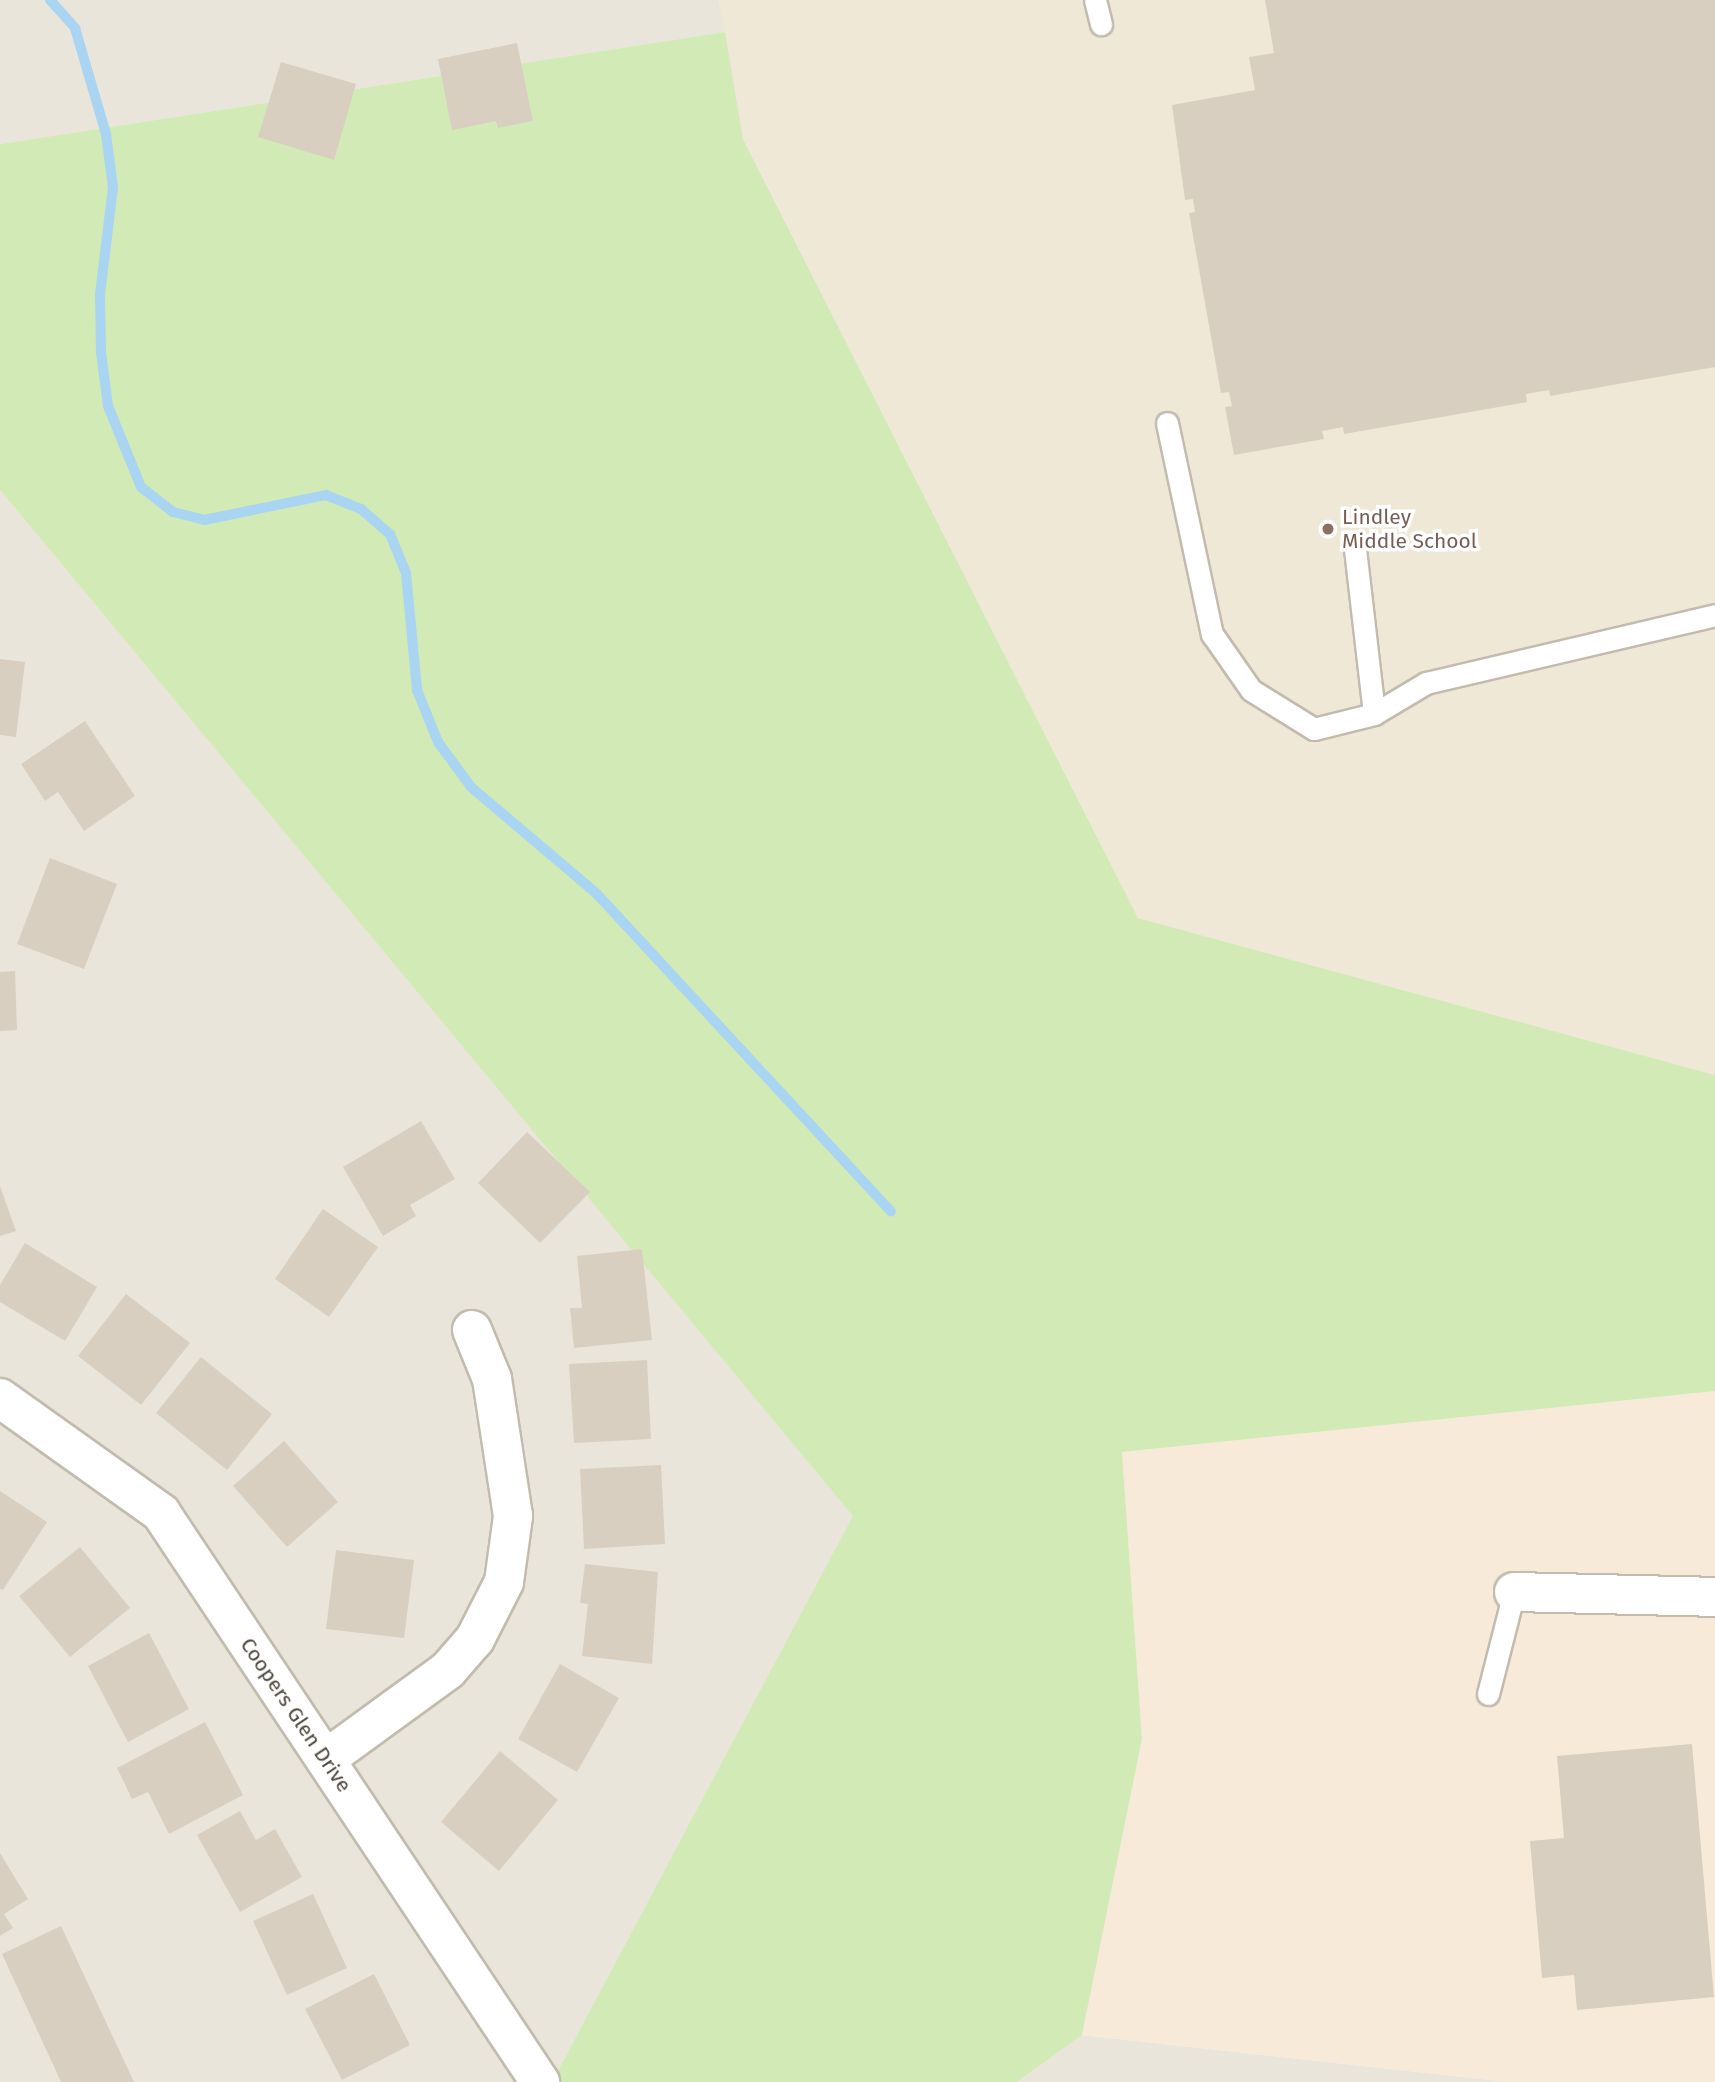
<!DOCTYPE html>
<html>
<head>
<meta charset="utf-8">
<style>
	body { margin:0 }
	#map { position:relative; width:1715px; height:2082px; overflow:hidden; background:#f6f3ec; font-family:"Fira Sans",sans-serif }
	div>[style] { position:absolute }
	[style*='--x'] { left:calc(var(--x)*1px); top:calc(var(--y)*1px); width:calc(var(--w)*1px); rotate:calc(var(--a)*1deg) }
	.residential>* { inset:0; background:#eae5da }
	.commercial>* { inset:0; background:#f7ead8 }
	.education>* { inset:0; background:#efe8d6 }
	.green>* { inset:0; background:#d2eab5 }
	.stream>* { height:10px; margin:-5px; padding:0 5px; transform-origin:5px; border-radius:5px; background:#a9d4f2 }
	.building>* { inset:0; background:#d8cfc1 }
	.roads { filter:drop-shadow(2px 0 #c2bbae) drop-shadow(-2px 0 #c2bbae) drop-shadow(0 2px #c2bbae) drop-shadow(0 -2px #c2bbae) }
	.service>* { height:21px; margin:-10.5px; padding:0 10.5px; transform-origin:10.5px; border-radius:10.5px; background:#fff }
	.minor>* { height:38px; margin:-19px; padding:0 19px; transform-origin:19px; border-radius:19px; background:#fff }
	.dots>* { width:19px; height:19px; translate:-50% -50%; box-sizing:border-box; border:4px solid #fff; border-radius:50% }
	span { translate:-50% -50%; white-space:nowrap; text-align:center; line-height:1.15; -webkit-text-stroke:7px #fff; paint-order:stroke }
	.education-label { font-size:21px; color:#785e54 }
	.left { translate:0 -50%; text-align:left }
	.street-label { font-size:21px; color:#4b4439 }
</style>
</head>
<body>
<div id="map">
	<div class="residential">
		<div style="clip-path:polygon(0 0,719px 0,725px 32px,0 144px)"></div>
		<div style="clip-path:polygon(0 490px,854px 1516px,552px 2082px,0 2082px)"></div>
		<div style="clip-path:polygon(1082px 2035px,1508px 2082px,1017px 2082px)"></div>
	</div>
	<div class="commercial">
		<div style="clip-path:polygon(1715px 1391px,1715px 2082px,1508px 2082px,1082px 2035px,1142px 1739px,1122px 1452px)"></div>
	</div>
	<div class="education">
		<div style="clip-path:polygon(719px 0,1715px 0,1715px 1075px,1138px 918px,743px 139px)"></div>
	</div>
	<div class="green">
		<div style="clip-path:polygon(725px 32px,743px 139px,1138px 918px,1715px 1075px,1715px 1391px,1122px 1452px,1142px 1739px,1082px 2035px,1017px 2082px,552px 2082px,853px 1516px,0 490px,0 144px)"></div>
	</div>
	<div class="stream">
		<div style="--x:50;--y:0;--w:38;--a:48"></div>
		<div style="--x:75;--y:28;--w:110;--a:73.7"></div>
		<div style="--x:106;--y:134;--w:53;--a:82.5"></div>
		<div style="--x:113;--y:187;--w:109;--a:96.9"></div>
		<div style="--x:100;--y:295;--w:57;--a:89"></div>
		<div style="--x:101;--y:352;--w:54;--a:82.6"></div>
		<div style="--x:108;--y:406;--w:87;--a:67.8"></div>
		<div style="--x:141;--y:487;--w:41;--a:38"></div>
		<div style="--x:173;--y:512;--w:32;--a:14"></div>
		<div style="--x:204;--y:520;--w:125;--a:-11.6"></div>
		<div style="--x:326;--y:495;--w:38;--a:22"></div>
		<div style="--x:361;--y:509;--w:38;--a:41"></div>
		<div style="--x:390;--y:534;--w:42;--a:67.7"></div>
		<div style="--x:406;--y:573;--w:118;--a:84.6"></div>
		<div style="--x:417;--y:690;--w:56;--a:68"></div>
		<div style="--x:438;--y:742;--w:56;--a:53.7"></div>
		<div style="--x:471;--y:787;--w:164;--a:40.3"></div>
		<div style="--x:596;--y:893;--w:434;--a:47.2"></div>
	</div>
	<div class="building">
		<div style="clip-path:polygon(1265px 0,1715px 0,1715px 367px,1550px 396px,1549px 390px,1526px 394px,1527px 402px,1344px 434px,1343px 427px,1322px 431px,1324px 439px,1234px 455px,1225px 407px,1232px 406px,1229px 392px,1221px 393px,1189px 213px,1195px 212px,1193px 199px,1185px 200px,1172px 105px,1255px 90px,1249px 57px,1274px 53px)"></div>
		<div style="clip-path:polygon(517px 43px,533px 121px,498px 128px,496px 121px,452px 130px,438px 59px)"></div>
		<div style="clip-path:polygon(281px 62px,356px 84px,334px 160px,258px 137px)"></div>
		<div style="clip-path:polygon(0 659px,25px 662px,16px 737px,0 735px)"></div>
		<div style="clip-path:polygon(85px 721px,135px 796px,84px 831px,58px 792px,45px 801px,21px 764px)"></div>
		<div style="clip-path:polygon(50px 858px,117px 884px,84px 969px,17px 944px)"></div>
		<div style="clip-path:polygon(15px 971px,17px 1030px,0 1031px,0 972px)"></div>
		<div style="clip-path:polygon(421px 1121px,455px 1179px,410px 1205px,416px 1216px,383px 1236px,343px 1167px)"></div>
		<div style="clip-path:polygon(527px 1132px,590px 1192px,540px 1243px,478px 1183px)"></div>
		<div style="clip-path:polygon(0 1186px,16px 1231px,0 1236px)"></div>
		<div style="clip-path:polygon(323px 1209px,378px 1247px,329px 1317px,275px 1279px)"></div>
		<div style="clip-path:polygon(25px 1243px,97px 1287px,65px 1341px,0 1302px,0 1285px)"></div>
		<div style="clip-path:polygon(642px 1249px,652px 1340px,574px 1348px,570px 1308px,582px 1308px,577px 1256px)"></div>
		<div style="clip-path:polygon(126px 1294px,190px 1343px,141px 1405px,78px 1356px)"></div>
		<div style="clip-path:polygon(201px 1357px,272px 1414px,227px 1470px,156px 1413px)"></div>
		<div style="clip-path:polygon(647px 1360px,651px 1439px,574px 1443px,569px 1364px)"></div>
		<div style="clip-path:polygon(284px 1441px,338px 1502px,287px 1547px,233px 1486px)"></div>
		<div style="clip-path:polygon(661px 1465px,665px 1544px,584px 1549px,580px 1469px)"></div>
		<div style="clip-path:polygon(0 1491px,47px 1522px,3px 1590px,0 1589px)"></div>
		<div style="clip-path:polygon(80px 1547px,130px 1608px,70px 1657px,19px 1596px)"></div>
		<div style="clip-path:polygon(336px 1550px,414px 1560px,404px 1638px,326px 1629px)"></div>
		<div style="clip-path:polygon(585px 1564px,658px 1572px,652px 1664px,582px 1656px,588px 1604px,580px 1603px)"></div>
		<div style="clip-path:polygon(149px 1633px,189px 1709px,128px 1742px,88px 1666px)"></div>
		<div style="clip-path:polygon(560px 1664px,619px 1698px,577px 1772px,518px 1739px)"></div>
		<div style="clip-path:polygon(205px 1722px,243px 1795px,169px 1834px,148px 1792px,132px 1799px,117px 1768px)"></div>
		<div style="clip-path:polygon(1692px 1744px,1714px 1997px,1577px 2010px,1574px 1975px,1542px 1978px,1530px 1841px,1564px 1838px,1557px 1756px)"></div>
		<div style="clip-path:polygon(500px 1751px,558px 1800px,499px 1871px,441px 1822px)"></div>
		<div style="clip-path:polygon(240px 1811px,256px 1840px,275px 1829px,302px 1877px,240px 1912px,197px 1835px)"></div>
		<div style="clip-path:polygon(0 1853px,28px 1899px,4px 1914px,13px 1928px,0 1936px)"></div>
		<div style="clip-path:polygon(313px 1894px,347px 1968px,287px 1995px,253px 1921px)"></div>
		<div style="clip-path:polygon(61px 1926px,134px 2082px,61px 2082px,2px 1954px)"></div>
		<div style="clip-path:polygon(374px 1974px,410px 2045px,342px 2080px,305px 2009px)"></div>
	</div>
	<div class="roads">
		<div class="service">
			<div style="--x:1095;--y:0;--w:25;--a:76"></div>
			<div style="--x:1167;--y:423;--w:216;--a:78"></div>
			<div style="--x:1212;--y:634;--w:68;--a:55.1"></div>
			<div style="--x:1251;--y:690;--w:74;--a:31.8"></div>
			<div style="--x:1314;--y:729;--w:62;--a:-14"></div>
			<div style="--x:1374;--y:714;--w:61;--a:-30.8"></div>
			<div style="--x:1426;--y:683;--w:297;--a:-13.2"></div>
			<div style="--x:1355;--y:549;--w:166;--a:83.4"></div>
			<div style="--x:1488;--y:1694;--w:105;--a:-75.7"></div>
		</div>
		<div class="minor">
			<div style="--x:0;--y:1398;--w:198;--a:35.5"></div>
			<div style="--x:161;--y:1513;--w:684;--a:56.33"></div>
			<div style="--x:1514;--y:1592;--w:201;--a:1.4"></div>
			<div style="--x:326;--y:1759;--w:151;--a:-36.1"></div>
			<div style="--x:448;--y:1670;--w:41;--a:-48.9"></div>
			<div style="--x:475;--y:1639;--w:64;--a:-63"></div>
			<div style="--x:504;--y:1582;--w:67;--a:-82.2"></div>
			<div style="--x:513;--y:1516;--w:139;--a:-98.7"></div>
			<div style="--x:492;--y:1379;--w:53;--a:-112.2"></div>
		</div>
	</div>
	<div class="dots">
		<div style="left:1328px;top:529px;background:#8d6e63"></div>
	</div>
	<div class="education-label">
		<span class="left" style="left:1342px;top:529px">Lindley<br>Middle School</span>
	</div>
	<div class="street-label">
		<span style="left:296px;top:1715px;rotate:56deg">Coopers Glen Drive</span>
	</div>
</div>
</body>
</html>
